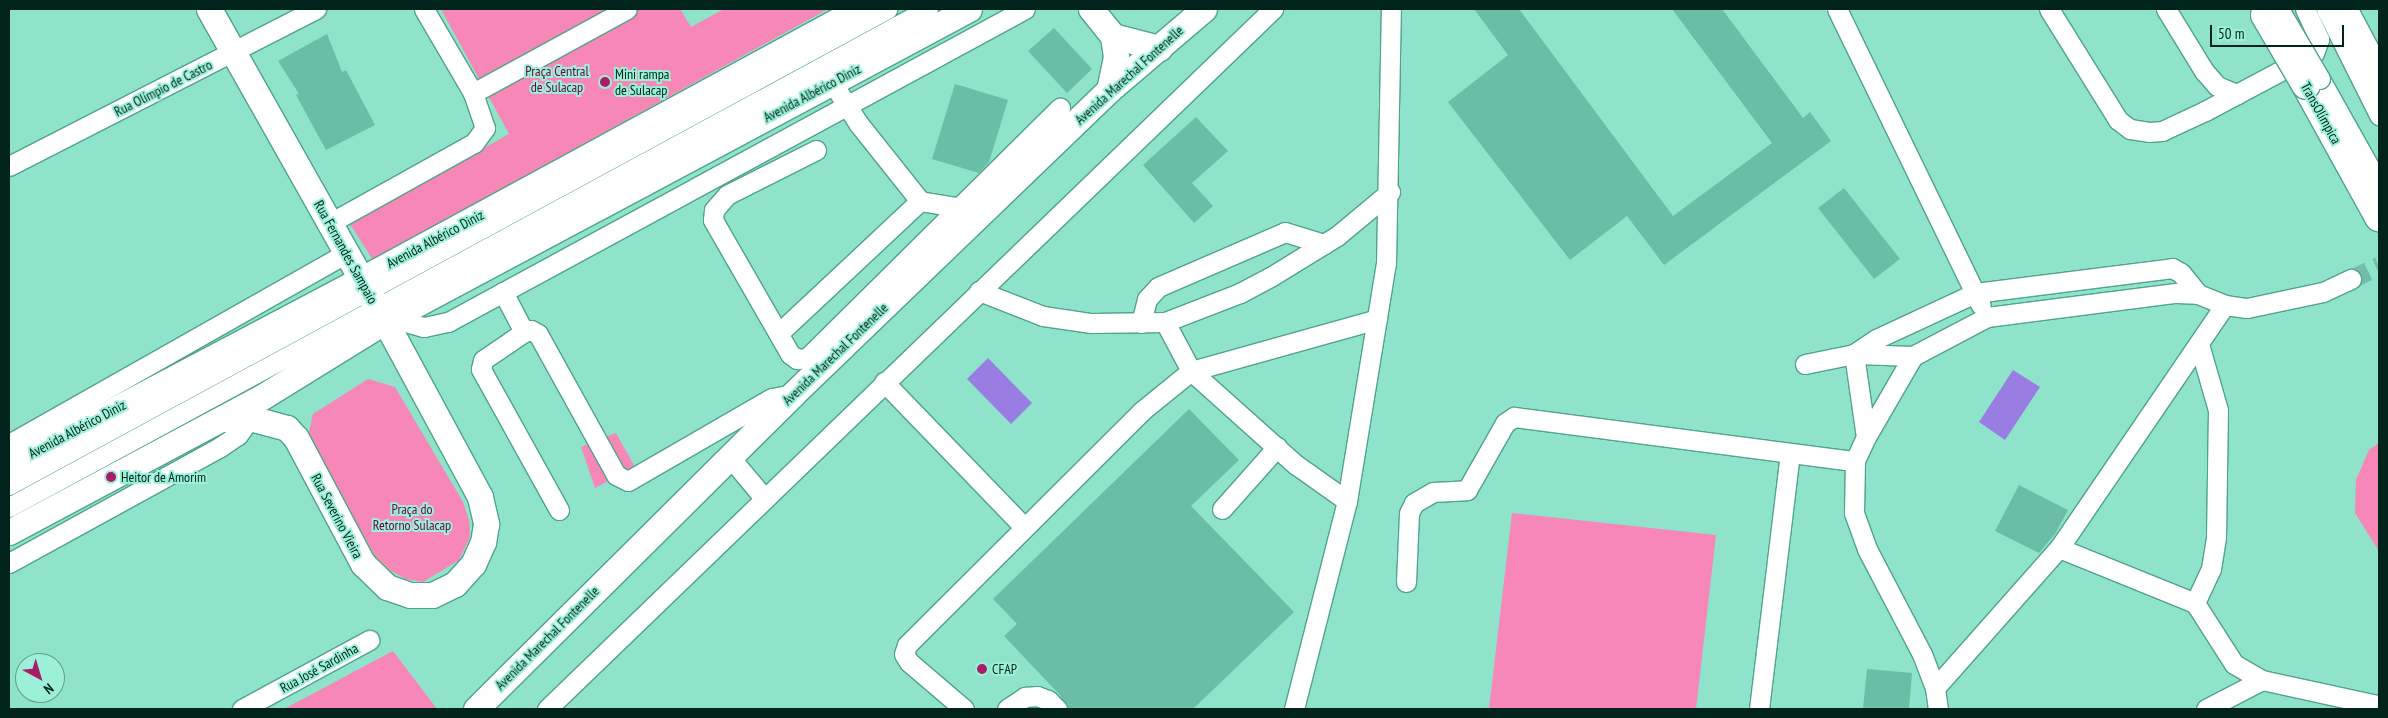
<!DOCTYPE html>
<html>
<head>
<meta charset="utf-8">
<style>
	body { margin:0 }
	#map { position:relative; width:2388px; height:718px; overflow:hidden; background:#8fe3cb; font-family:"PT Sans Narrow",sans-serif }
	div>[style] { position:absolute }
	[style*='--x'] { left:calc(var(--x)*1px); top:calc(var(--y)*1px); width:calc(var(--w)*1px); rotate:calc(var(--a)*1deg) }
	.green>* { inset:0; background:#f787b6 }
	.water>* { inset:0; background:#997de2 }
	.building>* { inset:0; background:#6abda7 }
	.minor-tunnel>* { height:19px; margin-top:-9.5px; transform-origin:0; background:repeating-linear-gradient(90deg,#72bda8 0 19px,transparent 0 28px) }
	.roads { filter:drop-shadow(1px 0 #4fa38d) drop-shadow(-1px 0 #4fa38d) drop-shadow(0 1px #4fa38d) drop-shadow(0 -1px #4fa38d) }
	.minor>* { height:19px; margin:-9.5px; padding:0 9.5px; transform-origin:9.5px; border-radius:9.5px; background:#fff }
	.major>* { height:25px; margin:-12.5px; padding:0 12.5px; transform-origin:12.5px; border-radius:12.5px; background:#fff }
	.highway>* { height:28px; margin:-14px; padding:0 14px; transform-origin:14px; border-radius:14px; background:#fff }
	.bridges { filter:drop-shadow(1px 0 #4fa38d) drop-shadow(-1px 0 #4fa38d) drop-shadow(0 1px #4fa38d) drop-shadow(0 -1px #4fa38d) }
	.minor-bridge>* { height:19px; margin:-9.5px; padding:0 9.5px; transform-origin:9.5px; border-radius:9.5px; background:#fff }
	.highway-bridge>* { height:28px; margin:-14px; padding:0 14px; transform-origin:14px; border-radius:14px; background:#fff }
	.dots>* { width:14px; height:14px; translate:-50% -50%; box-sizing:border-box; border:2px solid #9cf0d8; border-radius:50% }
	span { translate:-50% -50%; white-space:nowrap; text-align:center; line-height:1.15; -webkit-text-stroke:4px #9cf0d8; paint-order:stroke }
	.park-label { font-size:14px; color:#6d033f }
	.poi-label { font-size:14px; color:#00241c }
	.left { translate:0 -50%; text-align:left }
	.street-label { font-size:14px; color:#00241c }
	.frame { position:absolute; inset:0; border:10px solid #00241c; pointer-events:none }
	.north { position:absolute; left:15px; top:653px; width:50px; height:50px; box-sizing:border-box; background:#9cf0d8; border:1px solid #5e9e8d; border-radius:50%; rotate:141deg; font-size:14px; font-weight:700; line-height:20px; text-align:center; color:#00241c }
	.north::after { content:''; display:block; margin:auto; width:18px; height:22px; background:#a71e66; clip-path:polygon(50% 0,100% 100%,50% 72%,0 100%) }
	.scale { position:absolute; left:2210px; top:25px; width:134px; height:22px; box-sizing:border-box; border:2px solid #00241c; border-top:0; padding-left:6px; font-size:15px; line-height:18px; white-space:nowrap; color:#00241c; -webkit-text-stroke:4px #9cf0d8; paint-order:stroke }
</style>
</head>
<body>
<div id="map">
	<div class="green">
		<div style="clip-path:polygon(441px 9px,680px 9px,691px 27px,724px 9px,828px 9px,373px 260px,350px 224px,509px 134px)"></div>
		<div style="clip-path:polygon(368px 379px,395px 387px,463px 502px,469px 520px,470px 537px,459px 560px,423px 582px,406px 579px,391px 571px,375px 556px,308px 437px,313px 414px)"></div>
		<div style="clip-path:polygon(616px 433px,635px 467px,595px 488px,581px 447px)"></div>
		<div style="clip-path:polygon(2379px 443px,2379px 551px,2355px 513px,2356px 480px,2369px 450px)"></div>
		<div style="clip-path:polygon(1512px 513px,1716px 535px,1696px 709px,1489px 709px)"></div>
		<div style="clip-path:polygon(393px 651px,437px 709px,284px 709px)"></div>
	</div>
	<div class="water">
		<div style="clip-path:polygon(988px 358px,1032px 403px,1011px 424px,967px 379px)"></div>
		<div style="clip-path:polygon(2013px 370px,2040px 387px,2005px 440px,1979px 422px)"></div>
	</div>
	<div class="building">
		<div style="clip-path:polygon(1474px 9px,1519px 9px,1673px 216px,1772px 143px,1672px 9px,1722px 9px,1803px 118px,1810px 112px,1831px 141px,1664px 265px,1627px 216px,1570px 260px,1448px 102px,1508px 55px)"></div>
		<div style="clip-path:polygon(1054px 28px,1092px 69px,1067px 93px,1028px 51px)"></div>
		<div style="clip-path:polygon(327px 34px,342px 72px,346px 70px,375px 125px,326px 150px,296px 95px,299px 94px,278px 61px)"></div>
		<div style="clip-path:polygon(955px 84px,1008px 100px,989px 162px,979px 173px,932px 159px)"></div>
		<div style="clip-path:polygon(1196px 117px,1228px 151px,1192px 183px,1213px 206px,1194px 223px,1143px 165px)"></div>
		<div style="clip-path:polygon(1844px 188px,1900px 259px,1874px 279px,1818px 208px)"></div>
		<div style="clip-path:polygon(1189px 409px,1239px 460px,1191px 506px,1294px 612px,1193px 709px,1068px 709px,1060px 695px,1004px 636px,1017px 624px,993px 599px)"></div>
		<div style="clip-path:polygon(2019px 485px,2068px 510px,2055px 534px,2039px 553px,1995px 531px)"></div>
		<div style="clip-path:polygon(1867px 669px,1912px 673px,1909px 709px,1863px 709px)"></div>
	</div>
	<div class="minor-tunnel">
		<div style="--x:2351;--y:279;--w:31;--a:-25"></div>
	</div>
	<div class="roads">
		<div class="minor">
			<div style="--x:1837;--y:9;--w:329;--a:64.1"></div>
			<div style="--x:2049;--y:9;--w:131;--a:58.1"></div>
			<div style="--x:2118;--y:120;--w:15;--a:37"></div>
			<div style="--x:2130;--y:129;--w:19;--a:9"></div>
			<div style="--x:2149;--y:132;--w:13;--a:-4"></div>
			<div style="--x:2162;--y:131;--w:47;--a:-24.9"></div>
			<div style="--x:2205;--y:111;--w:123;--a:-28"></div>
			<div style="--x:2314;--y:53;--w:15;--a:-70"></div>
			<div style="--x:2319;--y:39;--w:33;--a:-115"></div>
			<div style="--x:2166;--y:9;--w:73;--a:58.5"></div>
			<div style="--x:2204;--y:71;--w:20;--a:49"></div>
			<div style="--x:2217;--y:86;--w:22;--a:22"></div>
			<div style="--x:2326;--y:9;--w:119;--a:63.4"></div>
			<div style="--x:2320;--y:79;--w:120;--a:60.7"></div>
			<div style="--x:832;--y:82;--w:49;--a:57.6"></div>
			<div style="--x:858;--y:123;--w:100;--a:51.5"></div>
			<div style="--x:920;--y:201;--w:43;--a:9.5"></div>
			<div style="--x:473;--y:93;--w:175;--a:-28.6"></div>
			<div style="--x:816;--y:150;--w:100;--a:153.2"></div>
			<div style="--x:727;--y:195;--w:20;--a:131"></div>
			<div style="--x:714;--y:210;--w:10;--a:96"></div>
			<div style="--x:713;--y:220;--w:155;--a:60.1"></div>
			<div style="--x:790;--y:354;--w:9;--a:36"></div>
			<div style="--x:797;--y:359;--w:10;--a:-6"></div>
			<div style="--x:807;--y:358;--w:356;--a:-44.7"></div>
			<div style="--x:9;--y:166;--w:345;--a:-27.1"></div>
			<div style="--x:330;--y:223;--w:165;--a:-29.1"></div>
			<div style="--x:474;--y:143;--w:19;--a:-54"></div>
			<div style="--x:485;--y:128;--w:37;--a:-109"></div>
			<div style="--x:473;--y:93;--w:97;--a:-120.3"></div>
			<div style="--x:979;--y:291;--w:69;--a:21.3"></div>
			<div style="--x:1043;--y:316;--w:49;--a:8.3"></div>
			<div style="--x:1091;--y:323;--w:74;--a:-0.8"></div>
			<div style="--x:1165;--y:322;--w:80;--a:-21.1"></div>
			<div style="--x:1240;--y:293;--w:36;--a:-28"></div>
			<div style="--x:1272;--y:276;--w:76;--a:-31.6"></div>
			<div style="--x:1337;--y:236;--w:69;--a:-39.7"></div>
			<div style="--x:503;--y:292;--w:45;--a:62.3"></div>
			<div style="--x:392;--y:318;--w:33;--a:16"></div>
			<div style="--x:424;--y:327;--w:25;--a:-12"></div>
			<div style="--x:448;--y:322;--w:656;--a:-28.48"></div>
			<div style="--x:1165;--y:322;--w:55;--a:62"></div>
			<div style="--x:1191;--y:371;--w:140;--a:41.8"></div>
			<div style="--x:1295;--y:464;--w:64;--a:35.4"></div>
			<div style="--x:1141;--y:323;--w:25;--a:-76"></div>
			<div style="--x:1147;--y:299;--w:16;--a:-47"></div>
			<div style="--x:1158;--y:287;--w:138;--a:-23.4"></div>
			<div style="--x:1285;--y:232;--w:41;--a:17.1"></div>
			<div style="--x:780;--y:332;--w:192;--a:-43.1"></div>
			<div style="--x:1854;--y:354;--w:27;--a:-34"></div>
			<div style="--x:1876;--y:339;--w:109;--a:-24.9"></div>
			<div style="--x:1975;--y:293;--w:199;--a:-7.2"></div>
			<div style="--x:2172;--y:268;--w:10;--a:29"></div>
			<div style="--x:2181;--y:273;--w:27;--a:51"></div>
			<div style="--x:1854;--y:354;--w:84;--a:81.8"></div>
			<div style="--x:1913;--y:356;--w:94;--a:120.1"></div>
			<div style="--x:1866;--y:437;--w:26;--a:115"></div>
			<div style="--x:1855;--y:461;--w:52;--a:91.1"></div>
			<div style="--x:1854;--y:513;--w:38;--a:70"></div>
			<div style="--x:1867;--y:549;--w:119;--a:62.4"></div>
			<div style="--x:1922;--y:654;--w:36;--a:69"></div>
			<div style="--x:1935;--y:688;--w:21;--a:82"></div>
			<div style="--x:1805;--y:364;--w:50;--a:-11.5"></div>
			<div style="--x:1854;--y:354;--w:59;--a:1.9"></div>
			<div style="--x:1913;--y:356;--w:84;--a:-27.8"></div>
			<div style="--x:1987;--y:317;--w:190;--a:-7.3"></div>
			<div style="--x:2175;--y:293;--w:23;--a:2"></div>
			<div style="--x:2198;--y:294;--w:29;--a:22"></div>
			<div style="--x:2225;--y:305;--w:22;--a:8"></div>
			<div style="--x:2247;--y:308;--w:78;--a:-11.9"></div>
			<div style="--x:2323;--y:292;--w:31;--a:-25"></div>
			<div style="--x:884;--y:382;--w:202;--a:46"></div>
			<div style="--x:9;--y:444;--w:388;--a:-29.5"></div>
			<div style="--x:729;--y:456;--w:55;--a:50.2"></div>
			<div style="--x:9;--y:485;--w:999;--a:-28.46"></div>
			<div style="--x:9;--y:507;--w:1045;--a:-28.45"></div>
			<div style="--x:1222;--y:509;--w:83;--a:-48.4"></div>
			<div style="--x:559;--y:510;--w:161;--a:-119"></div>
			<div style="--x:481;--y:369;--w:9;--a:-77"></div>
			<div style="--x:483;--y:360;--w:50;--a:-34.3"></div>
			<div style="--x:524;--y:332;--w:7;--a:-16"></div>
			<div style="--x:531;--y:330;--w:8;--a:30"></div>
			<div style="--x:538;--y:334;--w:161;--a:61"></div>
			<div style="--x:616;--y:475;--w:13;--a:27"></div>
			<div style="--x:628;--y:481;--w:166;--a:-30"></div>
			<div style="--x:772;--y:398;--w:21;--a:-11"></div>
			<div style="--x:2059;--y:548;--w:147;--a:22"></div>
			<div style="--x:2195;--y:603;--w:72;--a:57.4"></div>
			<div style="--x:2234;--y:664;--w:32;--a:30"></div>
			<div style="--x:2262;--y:680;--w:118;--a:12.3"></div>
			<div style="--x:9;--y:563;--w:241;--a:-28.8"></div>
			<div style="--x:220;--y:447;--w:22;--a:-34"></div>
			<div style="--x:238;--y:435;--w:29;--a:-54"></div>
			<div style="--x:1406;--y:582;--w:69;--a:-87.5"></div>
			<div style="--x:1409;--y:513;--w:11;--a:-63"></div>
			<div style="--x:1414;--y:503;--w:22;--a:-30"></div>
			<div style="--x:1433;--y:492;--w:34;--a:-3"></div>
			<div style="--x:1467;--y:490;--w:77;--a:-60.4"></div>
			<div style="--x:1505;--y:423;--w:11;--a:-34"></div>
			<div style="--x:1514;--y:417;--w:344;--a:7.4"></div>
			<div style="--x:2195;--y:603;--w:38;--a:-65"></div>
			<div style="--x:2211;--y:569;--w:32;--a:-81"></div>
			<div style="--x:2216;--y:537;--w:127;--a:-89.1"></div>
			<div style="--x:2218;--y:410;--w:69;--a:-106.1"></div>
			<div style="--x:1935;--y:688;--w:187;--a:-48.5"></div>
			<div style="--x:2059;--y:548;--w:294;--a:-55.7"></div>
			<div style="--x:242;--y:709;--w:145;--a:-28.5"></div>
			<div style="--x:547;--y:709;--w:1009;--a:-43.96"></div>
			<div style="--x:964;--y:709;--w:72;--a:-139.5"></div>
			<div style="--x:909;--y:662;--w:9;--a:-122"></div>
			<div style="--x:904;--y:654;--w:9;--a:-72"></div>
			<div style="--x:907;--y:645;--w:333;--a:-44.9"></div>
			<div style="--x:1143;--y:410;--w:62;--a:-39.1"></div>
			<div style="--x:1191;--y:371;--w:193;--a:-15.6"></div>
			<div style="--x:1007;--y:709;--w:22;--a:-34"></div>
			<div style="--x:1025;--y:697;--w:12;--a:-5"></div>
			<div style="--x:1037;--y:696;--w:12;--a:20"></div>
			<div style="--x:1048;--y:700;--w:13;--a:45"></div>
			<div style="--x:1294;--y:709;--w:215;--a:-75.7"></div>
			<div style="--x:1347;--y:501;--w:240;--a:-80.7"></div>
			<div style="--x:1386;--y:264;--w:255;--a:-88.9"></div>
			<div style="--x:1759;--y:709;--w:257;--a:-83.1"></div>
			<div style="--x:2206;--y:709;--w:63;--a:-27.4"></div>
		</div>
		<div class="major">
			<div style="--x:209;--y:9;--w:358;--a:60.6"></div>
			<div style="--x:385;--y:321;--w:200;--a:61.6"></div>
			<div style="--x:480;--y:497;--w:28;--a:77"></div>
			<div style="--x:486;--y:524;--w:18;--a:99"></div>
			<div style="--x:483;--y:542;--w:24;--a:114"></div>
			<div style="--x:473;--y:564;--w:27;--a:132"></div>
			<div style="--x:455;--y:584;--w:25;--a:154"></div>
			<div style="--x:432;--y:595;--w:22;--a:180"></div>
			<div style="--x:410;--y:595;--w:24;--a:-161"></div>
			<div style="--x:387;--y:587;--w:33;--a:-136"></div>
			<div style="--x:363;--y:564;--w:143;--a:-118"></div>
			<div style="--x:296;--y:438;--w:13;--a:-132"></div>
			<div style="--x:287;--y:428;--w:35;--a:-165"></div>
			<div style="--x:253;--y:419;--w:30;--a:180"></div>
			<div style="--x:1091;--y:9;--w:35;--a:51"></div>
			<div style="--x:1113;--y:36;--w:21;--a:82"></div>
			<div style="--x:1116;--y:57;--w:34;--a:102"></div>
			<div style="--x:1113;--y:36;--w:48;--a:14.6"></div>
			<div style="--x:9;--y:465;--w:399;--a:-27.8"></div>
			<div style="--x:362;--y:279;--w:566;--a:-28.51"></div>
			<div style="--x:9;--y:532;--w:287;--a:-28.1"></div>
			<div style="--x:262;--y:397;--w:145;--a:-31.7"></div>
			<div style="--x:385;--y:321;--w:662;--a:-28.11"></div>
			<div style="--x:476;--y:709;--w:447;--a:-44.8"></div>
			<div style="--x:793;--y:394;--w:438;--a:-43.9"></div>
			<div style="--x:1109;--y:90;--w:125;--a:-40.5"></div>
		</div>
		<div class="highway">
			<div style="--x:2343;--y:9;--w:77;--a:62.1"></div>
			<div style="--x:2306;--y:85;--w:151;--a:61.1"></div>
		</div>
	</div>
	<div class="bridges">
		<div class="minor-bridge">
			<div style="--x:2279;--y:9;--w:81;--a:59.6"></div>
		</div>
		<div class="highway-bridge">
			<div style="--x:2265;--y:15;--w:81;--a:59.6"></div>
		</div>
	</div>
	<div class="dots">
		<div style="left:605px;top:82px;background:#a71e66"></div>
		<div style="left:111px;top:477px;background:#a71e66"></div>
		<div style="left:982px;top:669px;background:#a71e66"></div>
	</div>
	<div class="park-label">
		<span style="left:557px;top:79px">Praça Central<br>de Sulacap</span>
		<span style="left:412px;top:517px">Praça do<br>Retorno Sulacap</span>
	</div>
	<div class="poi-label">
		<span class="left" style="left:615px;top:82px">Mini rampa<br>de Sulacap</span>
		<span class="left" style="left:121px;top:477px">Heitor de Amorim</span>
		<span class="left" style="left:992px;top:669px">CFAP</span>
	</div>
	<div class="street-label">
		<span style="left:1129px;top:75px;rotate:-42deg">Avenida Marechal Fontenelle</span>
		<span style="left:163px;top:88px;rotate:-27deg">Rua Olímpio de Castro</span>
		<span style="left:812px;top:93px;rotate:-28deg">Avenida Albérico Diniz</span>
		<span style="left:2321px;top:113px;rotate:61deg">TransOlímpica</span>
		<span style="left:435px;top:239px;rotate:-28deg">Avenida Albérico Diniz</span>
		<span style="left:346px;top:252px;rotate:61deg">Rua Fernandes Sampaio</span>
		<span style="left:835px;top:354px;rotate:-44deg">Avenida Marechal Fontenelle</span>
		<span style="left:77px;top:429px;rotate:-28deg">Avenida Albérico Diniz</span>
		<span style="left:337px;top:516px;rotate:62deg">Rua Severino Vieira</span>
		<span style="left:547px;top:638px;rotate:-45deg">Avenida Marechal Fontenelle</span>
		<span style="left:319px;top:668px;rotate:-29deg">Rua José Sardinha</span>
	</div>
	<div class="frame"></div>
	<div class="north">N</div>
	<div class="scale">50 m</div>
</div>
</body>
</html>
